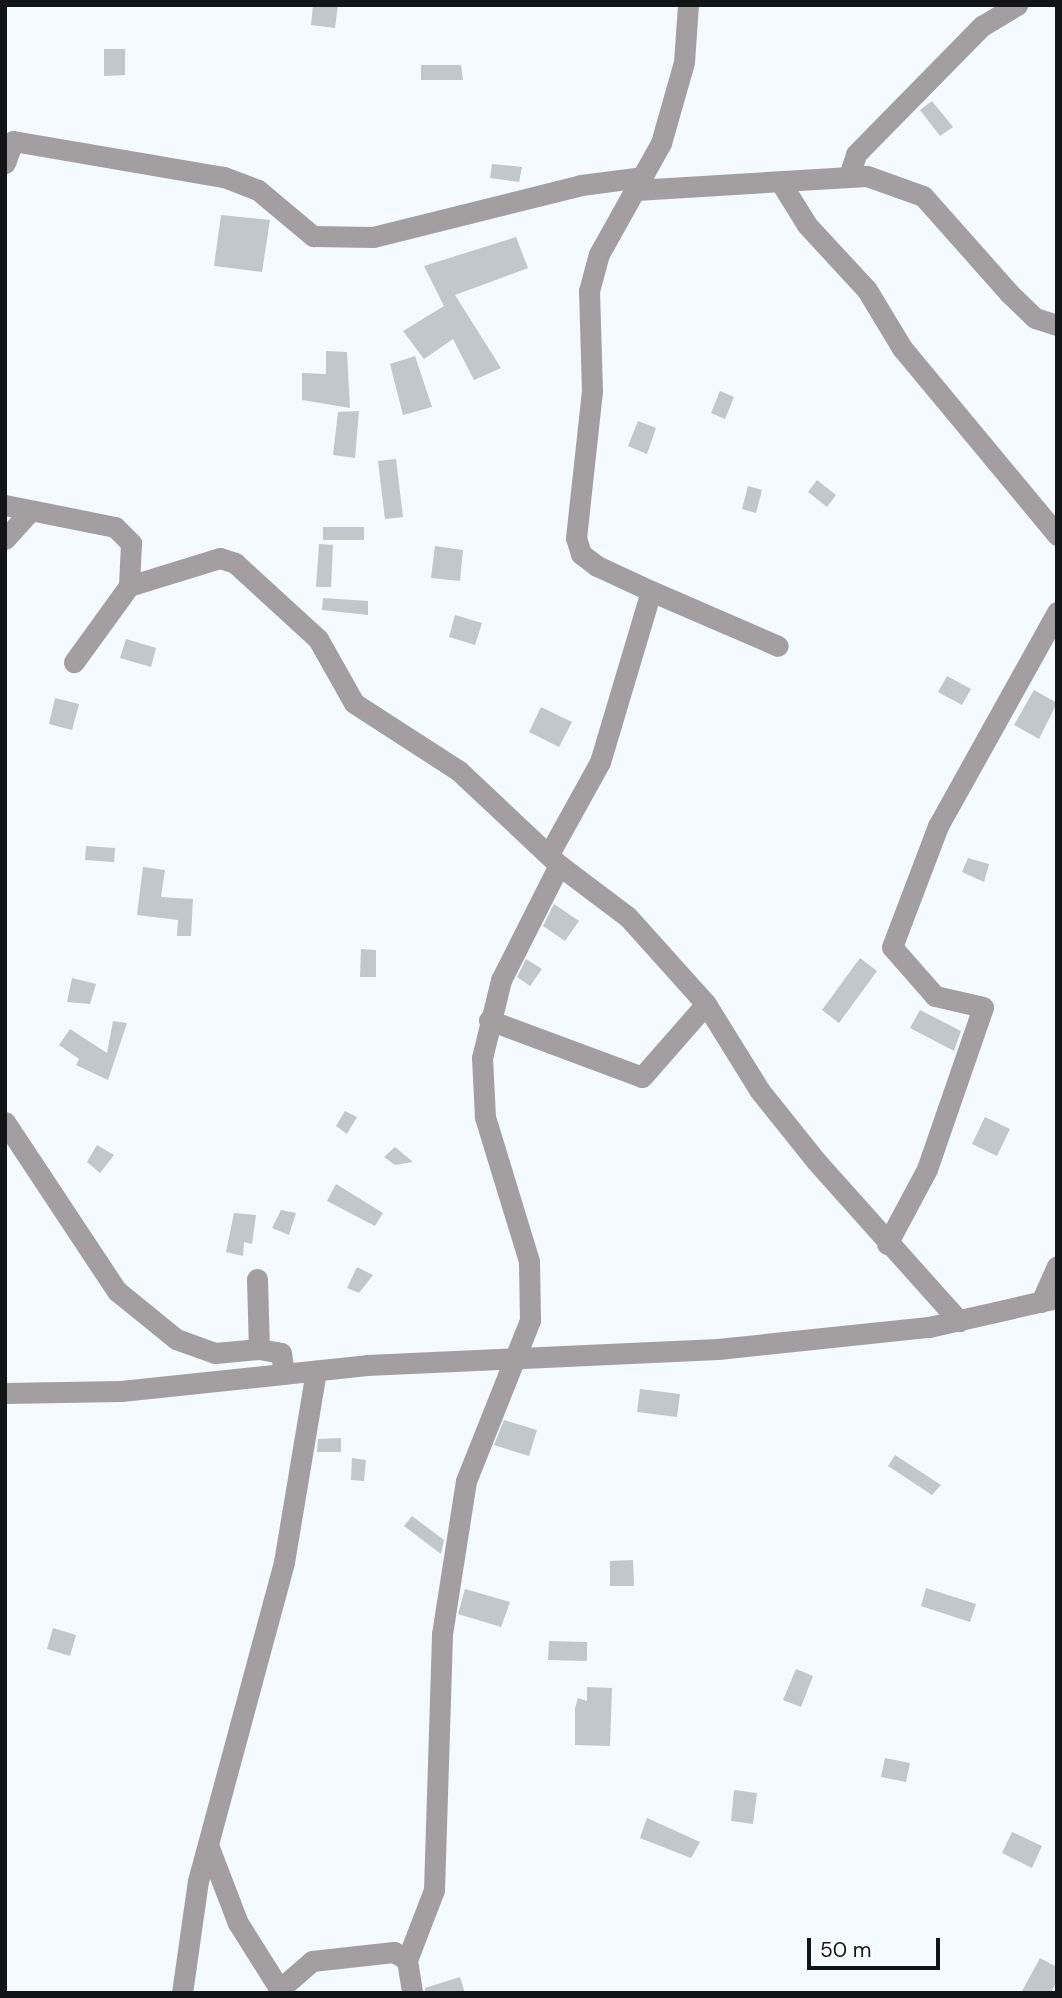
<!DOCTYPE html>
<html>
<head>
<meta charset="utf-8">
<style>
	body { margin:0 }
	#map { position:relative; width:1062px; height:1998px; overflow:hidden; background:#f4fafe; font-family:"DM Sans",sans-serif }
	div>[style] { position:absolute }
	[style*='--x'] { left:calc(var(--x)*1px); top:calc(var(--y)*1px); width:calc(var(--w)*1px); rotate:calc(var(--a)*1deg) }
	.building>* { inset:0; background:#c2c7cc }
	.minor>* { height:21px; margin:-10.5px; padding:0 10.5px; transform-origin:10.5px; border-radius:10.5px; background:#a39fa0 }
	span { translate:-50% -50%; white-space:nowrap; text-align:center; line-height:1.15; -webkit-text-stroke:6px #fff; paint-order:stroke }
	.frame { position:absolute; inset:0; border:7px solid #121416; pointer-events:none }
	.scale { position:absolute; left:807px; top:1938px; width:133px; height:32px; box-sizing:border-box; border:4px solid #121416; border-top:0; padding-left:9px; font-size:21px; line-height:24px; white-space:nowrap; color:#121416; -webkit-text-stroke:5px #fff; paint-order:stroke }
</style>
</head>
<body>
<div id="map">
	<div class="building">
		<div style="clip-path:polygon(313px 5px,338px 5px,335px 28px,311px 25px)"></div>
		<div style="clip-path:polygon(104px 49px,125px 49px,125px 75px,104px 76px)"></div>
		<div style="clip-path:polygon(421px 65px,461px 65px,463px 80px,421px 80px)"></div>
		<div style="clip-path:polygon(932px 101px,953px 127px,940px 136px,920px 110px)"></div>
		<div style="clip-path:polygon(492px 164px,522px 167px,519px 182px,490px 178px)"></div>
		<div style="clip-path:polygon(221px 215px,270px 220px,262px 272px,214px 266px)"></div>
		<div style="clip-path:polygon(516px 237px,528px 268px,455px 295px,501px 368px,474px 380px,453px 339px,424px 359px,403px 331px,444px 306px,424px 266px)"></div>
		<div style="clip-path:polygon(326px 351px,347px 352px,350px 408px,302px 400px,302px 373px,326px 374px)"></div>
		<div style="clip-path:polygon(415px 356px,432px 407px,403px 415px,390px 364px)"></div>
		<div style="clip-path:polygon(720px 391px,734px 397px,725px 419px,711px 413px)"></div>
		<div style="clip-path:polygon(359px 411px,355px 458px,333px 455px,338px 412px)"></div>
		<div style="clip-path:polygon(638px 421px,656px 428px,647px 454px,628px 446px)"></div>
		<div style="clip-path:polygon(396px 459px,403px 517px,385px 519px,378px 461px)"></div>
		<div style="clip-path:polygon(817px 480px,836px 495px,827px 507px,808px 492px)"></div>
		<div style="clip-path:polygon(748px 486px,762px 490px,756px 513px,742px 509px)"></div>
		<div style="clip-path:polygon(323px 527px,364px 527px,364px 540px,323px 540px)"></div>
		<div style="clip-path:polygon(319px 544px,333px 545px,331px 587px,316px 587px)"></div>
		<div style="clip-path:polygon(435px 546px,463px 550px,460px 581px,431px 578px)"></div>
		<div style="clip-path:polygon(323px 598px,368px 601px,368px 615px,322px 610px)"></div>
		<div style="clip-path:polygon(455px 615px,482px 623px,475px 645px,449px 637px)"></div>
		<div style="clip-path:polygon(126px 639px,156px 648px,151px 667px,120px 658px)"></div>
		<div style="clip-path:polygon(947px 676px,971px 689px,962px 705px,938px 692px)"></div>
		<div style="clip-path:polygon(1034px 690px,1057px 703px,1039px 739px,1014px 725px)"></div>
		<div style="clip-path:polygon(55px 698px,79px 704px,72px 730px,49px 724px)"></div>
		<div style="clip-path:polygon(541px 707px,572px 722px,559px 747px,529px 732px)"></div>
		<div style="clip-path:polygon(86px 846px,115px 848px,114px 862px,85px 860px)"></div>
		<div style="clip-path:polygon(968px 858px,989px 864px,984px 882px,962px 872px)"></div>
		<div style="clip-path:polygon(143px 867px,165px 870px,161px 897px,193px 899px,191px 936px,177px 936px,178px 920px,137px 915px)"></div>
		<div style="clip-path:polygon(554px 904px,579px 921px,565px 941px,543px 926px)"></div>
		<div style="clip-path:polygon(361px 949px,376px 950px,376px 977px,360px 977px)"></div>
		<div style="clip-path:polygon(860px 958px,877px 971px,839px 1023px,822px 1010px)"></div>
		<div style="clip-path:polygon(526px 959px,542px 969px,530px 986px,517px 977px)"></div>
		<div style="clip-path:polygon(72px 978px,96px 984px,90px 1004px,67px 1002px)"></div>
		<div style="clip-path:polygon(920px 1010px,961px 1031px,954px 1051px,910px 1028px)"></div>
		<div style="clip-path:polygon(113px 1021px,127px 1023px,108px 1080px,76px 1065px,79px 1059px,59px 1045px,70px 1029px,107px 1053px)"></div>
		<div style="clip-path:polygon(345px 1111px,357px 1117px,347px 1134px,336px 1126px)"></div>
		<div style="clip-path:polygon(985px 1117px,1010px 1129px,997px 1156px,972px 1144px)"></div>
		<div style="clip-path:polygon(97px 1145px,114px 1155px,100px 1173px,87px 1162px)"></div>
		<div style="clip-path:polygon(395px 1147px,413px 1162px,395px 1165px,384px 1157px)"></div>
		<div style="clip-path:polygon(336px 1184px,383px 1213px,375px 1226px,327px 1201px)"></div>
		<div style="clip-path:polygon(281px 1210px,296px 1213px,289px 1235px,272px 1228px)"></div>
		<div style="clip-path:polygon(234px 1213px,256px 1215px,252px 1244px,244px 1242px,243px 1256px,226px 1252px)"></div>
		<div style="clip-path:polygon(357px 1267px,373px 1275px,359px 1293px,347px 1288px)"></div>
		<div style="clip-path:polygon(640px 1389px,680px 1394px,677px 1417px,637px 1412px)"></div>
		<div style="clip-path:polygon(504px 1420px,537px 1430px,529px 1456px,494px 1445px)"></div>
		<div style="clip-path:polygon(341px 1438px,341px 1452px,317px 1452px,318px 1439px)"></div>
		<div style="clip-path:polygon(895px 1455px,941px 1485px,932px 1495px,888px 1466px)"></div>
		<div style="clip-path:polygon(352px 1458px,366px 1460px,364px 1481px,351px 1480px)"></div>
		<div style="clip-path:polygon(412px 1516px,444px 1540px,441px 1554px,404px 1526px)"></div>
		<div style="clip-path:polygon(633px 1560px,634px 1586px,610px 1586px,610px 1561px)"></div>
		<div style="clip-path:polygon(926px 1588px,976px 1604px,970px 1622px,921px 1606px)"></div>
		<div style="clip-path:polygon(465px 1589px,510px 1602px,501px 1627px,458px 1614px)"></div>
		<div style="clip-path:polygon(53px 1628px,76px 1635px,70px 1656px,47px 1649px)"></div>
		<div style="clip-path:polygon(549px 1641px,587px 1642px,587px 1661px,548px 1660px)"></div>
		<div style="clip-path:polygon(796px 1669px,813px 1676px,801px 1707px,783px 1700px)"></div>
		<div style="clip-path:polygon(587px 1687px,612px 1688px,610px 1746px,575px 1745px,575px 1708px,578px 1698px,587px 1701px)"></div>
		<div style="clip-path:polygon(885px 1758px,910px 1763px,906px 1782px,881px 1777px)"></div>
		<div style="clip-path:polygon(734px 1790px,757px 1793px,753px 1824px,731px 1821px)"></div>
		<div style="clip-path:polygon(647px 1818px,700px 1842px,691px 1858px,640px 1838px)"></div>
		<div style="clip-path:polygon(1012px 1832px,1042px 1846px,1032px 1868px,1002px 1853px)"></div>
		<div style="clip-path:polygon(1040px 1958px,1057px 1967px,1057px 1982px,1050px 1993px,1021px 1993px)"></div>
		<div style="clip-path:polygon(460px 1977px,465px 1993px,425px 1993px,425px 1988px)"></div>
	</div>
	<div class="minor">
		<div style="--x:5;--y:163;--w:23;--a:-70"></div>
		<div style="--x:13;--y:141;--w:214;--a:9.7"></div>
		<div style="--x:224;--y:177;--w:36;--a:21"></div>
		<div style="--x:258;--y:190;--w:72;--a:39.9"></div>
		<div style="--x:313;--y:236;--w:60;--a:1"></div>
		<div style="--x:373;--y:237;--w:214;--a:-14"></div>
		<div style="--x:581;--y:185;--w:63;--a:-7.4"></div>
		<div style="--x:849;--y:176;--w:23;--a:-72"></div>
		<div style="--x:856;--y:154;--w:180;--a:-45.5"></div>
		<div style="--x:982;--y:26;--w:41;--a:-31"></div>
		<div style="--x:781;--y:183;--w:49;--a:58.2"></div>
		<div style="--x:807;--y:225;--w:88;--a:47.3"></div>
		<div style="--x:867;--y:290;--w:68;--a:58.9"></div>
		<div style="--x:902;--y:348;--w:243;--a:50.3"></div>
		<div style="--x:636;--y:190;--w:231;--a:-3.5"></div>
		<div style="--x:867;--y:176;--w:59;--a:19.7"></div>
		<div style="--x:923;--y:196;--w:130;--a:48.4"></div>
		<div style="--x:1009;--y:293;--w:36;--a:44"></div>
		<div style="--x:1035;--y:318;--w:23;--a:18"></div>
		<div style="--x:5;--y:505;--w:112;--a:11.3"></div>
		<div style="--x:115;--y:527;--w:23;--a:45"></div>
		<div style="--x:131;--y:543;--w:43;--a:92.7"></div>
		<div style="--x:129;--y:586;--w:94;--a:125.9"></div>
		<div style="--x:5;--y:539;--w:36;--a:-48"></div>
		<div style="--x:129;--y:586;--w:95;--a:-17.1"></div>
		<div style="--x:220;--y:558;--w:16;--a:18"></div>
		<div style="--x:235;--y:563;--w:113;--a:42.5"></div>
		<div style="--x:318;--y:639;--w:73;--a:60.6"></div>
		<div style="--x:354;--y:703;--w:125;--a:32.9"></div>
		<div style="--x:459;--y:771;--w:137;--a:43.2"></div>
		<div style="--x:559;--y:865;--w:86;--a:37"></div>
		<div style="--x:628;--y:917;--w:117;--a:48.1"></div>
		<div style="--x:706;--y:1004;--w:102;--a:58.2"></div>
		<div style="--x:760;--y:1091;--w:90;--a:51.3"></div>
		<div style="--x:816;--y:1161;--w:215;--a:48.2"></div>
		<div style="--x:651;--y:591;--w:60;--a:-155.2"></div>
		<div style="--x:597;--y:566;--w:20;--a:-143"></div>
		<div style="--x:581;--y:554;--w:17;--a:-107"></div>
		<div style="--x:576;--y:538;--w:148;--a:-83.8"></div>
		<div style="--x:592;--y:391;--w:100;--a:-91.7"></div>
		<div style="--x:589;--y:291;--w:38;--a:-75"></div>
		<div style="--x:599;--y:254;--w:127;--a:-60.8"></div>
		<div style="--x:661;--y:143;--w:84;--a:-74.1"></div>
		<div style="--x:684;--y:62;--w:57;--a:-86"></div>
		<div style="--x:549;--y:854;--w:105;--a:-61"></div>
		<div style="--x:600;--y:762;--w:178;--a:-73.4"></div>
		<div style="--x:651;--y:591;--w:138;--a:23.4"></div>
		<div style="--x:489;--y:1020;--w:163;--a:20.4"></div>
		<div style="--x:642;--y:1077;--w:97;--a:-48.8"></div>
		<div style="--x:5;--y:1122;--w:203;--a:56.5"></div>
		<div style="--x:117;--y:1291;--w:76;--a:39.1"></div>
		<div style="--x:176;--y:1339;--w:41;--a:19.7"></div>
		<div style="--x:215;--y:1353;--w:44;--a:-5.2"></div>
		<div style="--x:887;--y:1244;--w:85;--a:-61.9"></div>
		<div style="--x:927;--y:1169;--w:171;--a:-70.9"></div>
		<div style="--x:983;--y:1007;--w:49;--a:-167.1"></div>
		<div style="--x:935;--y:996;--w:65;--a:-131.3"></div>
		<div style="--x:892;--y:947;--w:129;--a:-69.2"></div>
		<div style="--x:938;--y:826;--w:245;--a:-60.9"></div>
		<div style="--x:257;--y:1279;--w:70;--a:88.4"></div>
		<div style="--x:259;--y:1349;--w:22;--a:10"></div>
		<div style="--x:281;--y:1353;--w:21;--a:82"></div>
		<div style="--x:1041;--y:1302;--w:39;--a:-66"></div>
		<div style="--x:5;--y:1393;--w:116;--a:-1"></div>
		<div style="--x:121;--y:1391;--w:247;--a:-6"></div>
		<div style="--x:367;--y:1365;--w:351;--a:-2.6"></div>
		<div style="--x:718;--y:1349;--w:212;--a:-6"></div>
		<div style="--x:929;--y:1327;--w:131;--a:-12.8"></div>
		<div style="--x:208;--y:1845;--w:84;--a:69"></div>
		<div style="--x:238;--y:1923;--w:83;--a:57.8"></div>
		<div style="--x:407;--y:1960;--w:75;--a:-68.9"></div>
		<div style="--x:434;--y:1890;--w:256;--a:-88.2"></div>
		<div style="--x:442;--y:1634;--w:155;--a:-81.1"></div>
		<div style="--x:466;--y:1481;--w:173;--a:-68.3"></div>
		<div style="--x:530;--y:1320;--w:59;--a:-91"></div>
		<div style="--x:529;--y:1261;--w:151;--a:-107"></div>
		<div style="--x:485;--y:1117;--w:59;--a:-92.9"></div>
		<div style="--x:482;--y:1058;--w:80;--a:-76.3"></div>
		<div style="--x:501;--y:980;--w:129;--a:-63.2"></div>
		<div style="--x:281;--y:1988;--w:41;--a:-41.1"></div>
		<div style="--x:312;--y:1961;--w:82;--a:-6.3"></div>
		<div style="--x:394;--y:1952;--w:15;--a:32"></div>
		<div style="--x:407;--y:1960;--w:33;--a:81"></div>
		<div style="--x:182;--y:1993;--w:113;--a:-81.9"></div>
		<div style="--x:198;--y:1881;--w:330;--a:-74.9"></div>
		<div style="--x:284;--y:1562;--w:194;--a:-80.5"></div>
	</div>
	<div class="frame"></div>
	<div class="scale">50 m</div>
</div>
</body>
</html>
